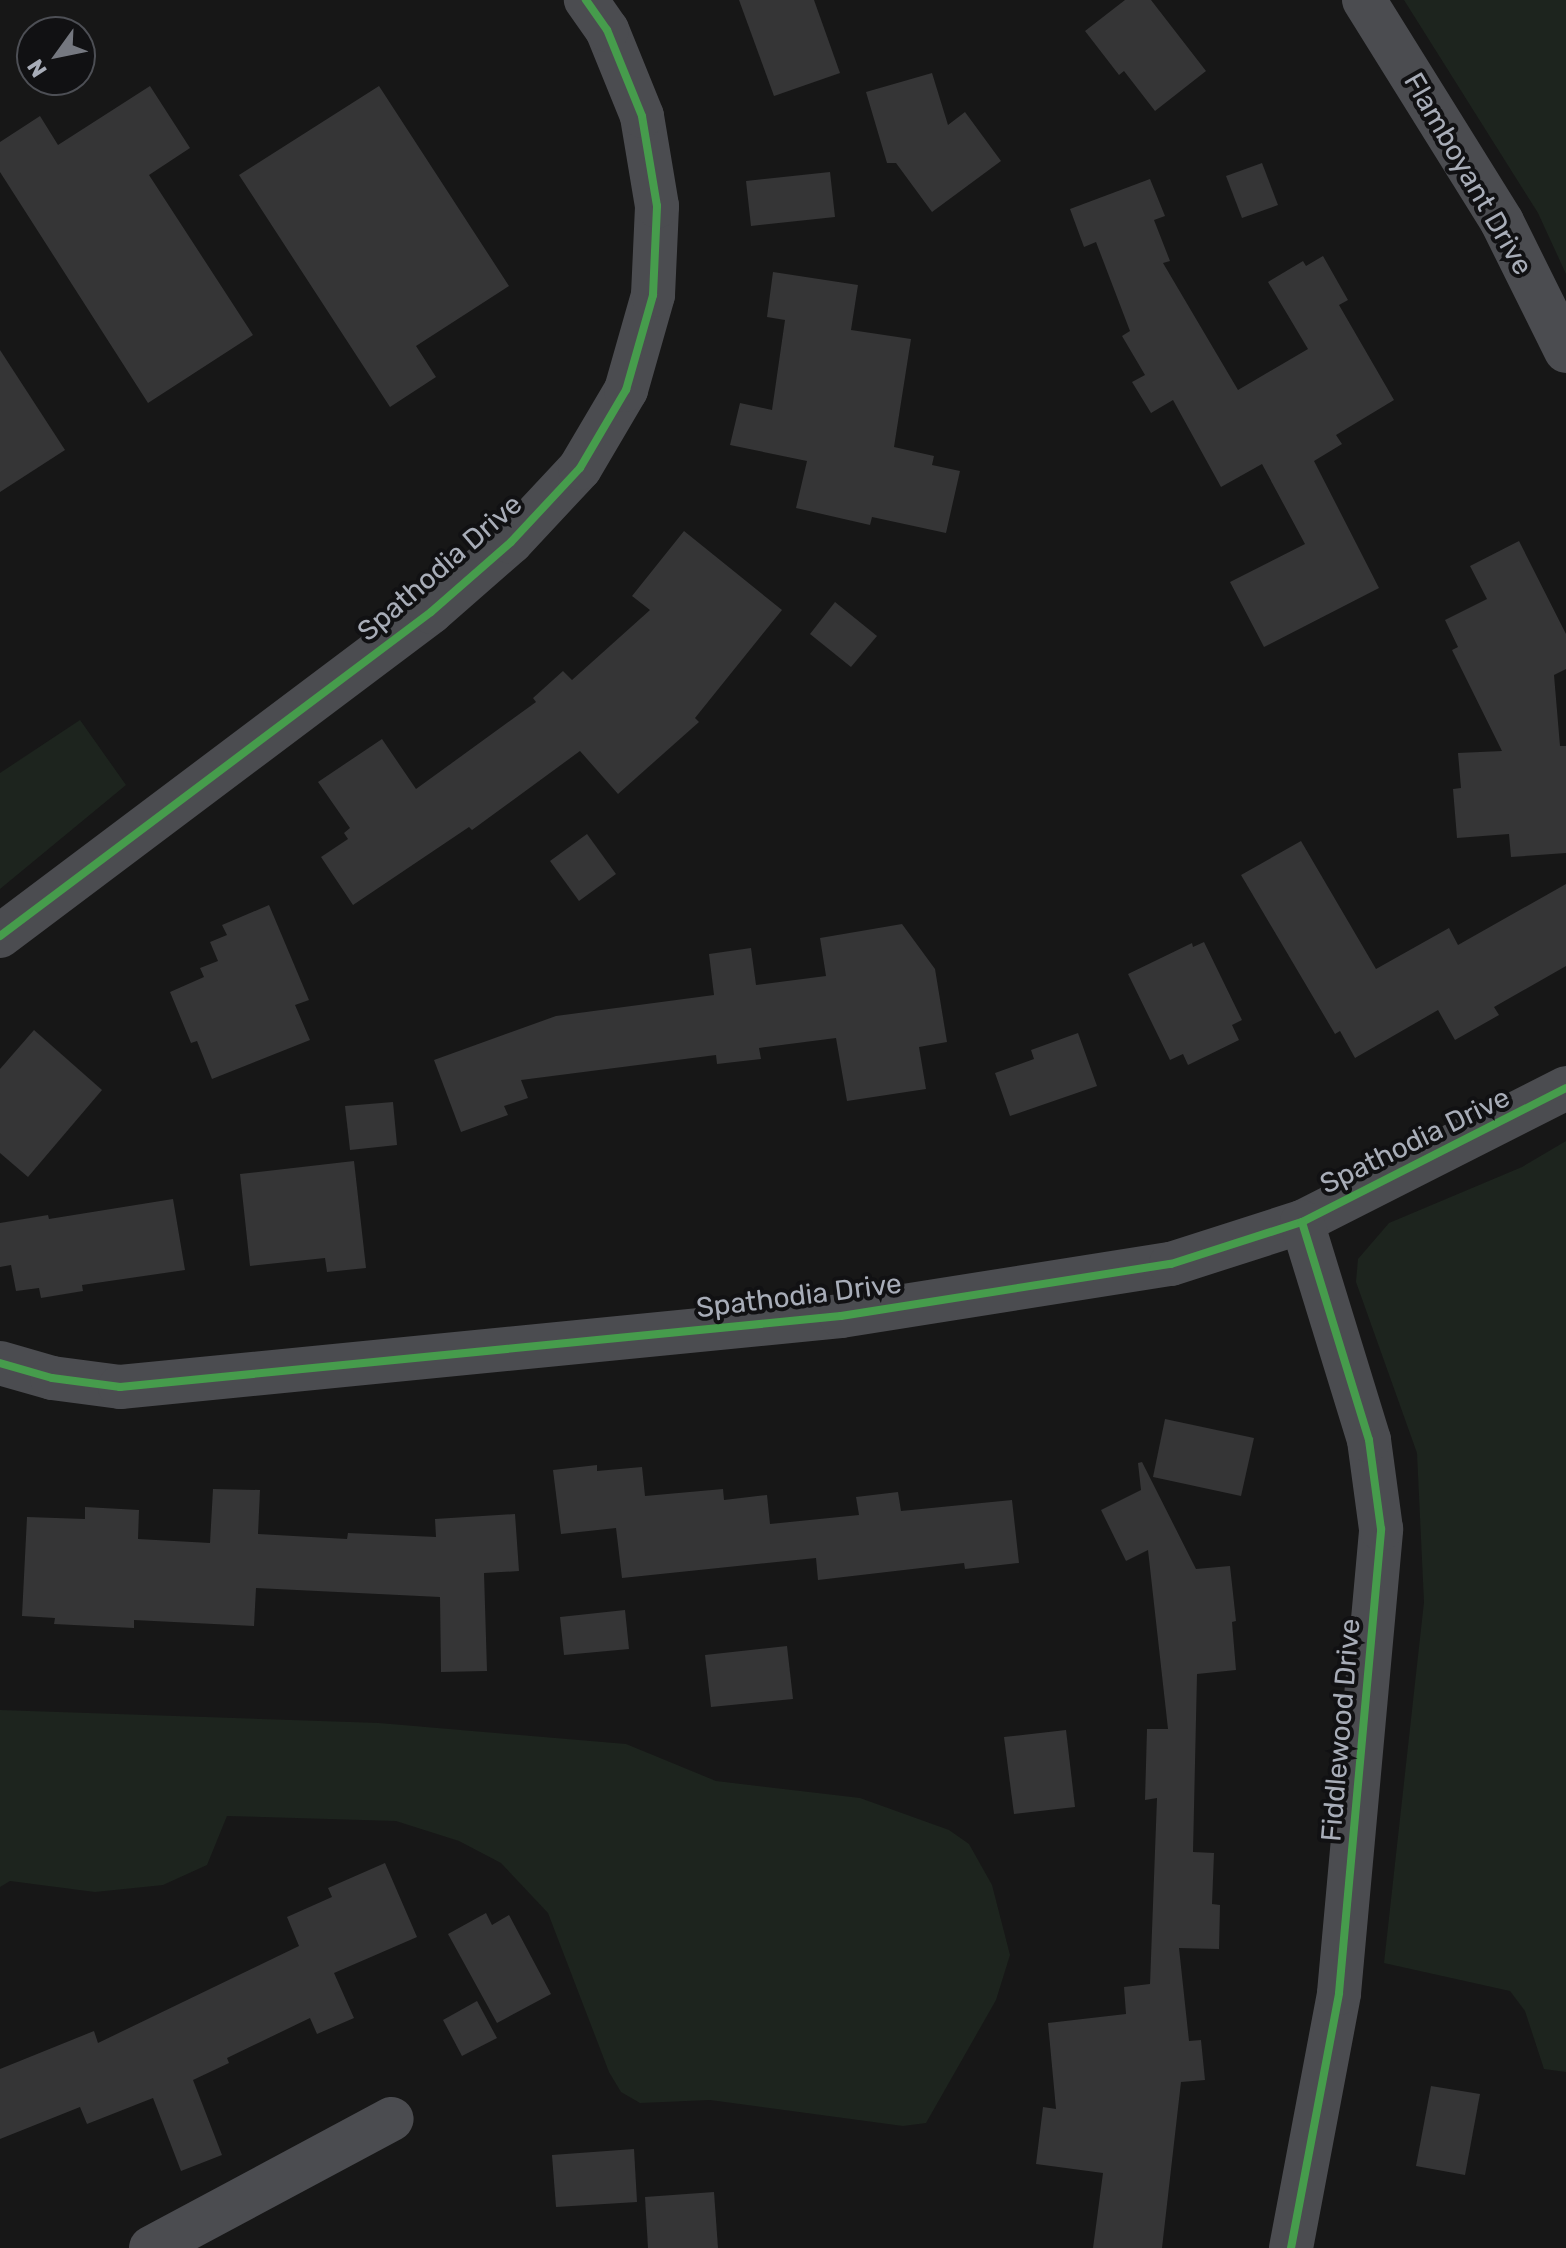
<!DOCTYPE html>
<html>
<head>
<meta charset="utf-8">
<style>
	body { margin:0 }
	#map { position:relative; width:1566px; height:2248px; overflow:hidden; background:#171717; font-family:Rubik,sans-serif }
	div>[style] { position:absolute }
	[style*='--x'] { left:calc(var(--x)*1px); top:calc(var(--y)*1px); width:calc(var(--w)*1px); rotate:calc(var(--a)*1deg) }
	.green>* { inset:0; background:#1d241e }
	.building>* { inset:0; background:#353536 }
	.minor>* { height:44px; margin:-22px; padding:0 22px; transform-origin:22px; border-radius:22px; background:#4b4c50 }
	.cycleway>* { height:8px; margin:-4px; padding:0 4px; transform-origin:4px; border-radius:4px; background:#469c4c }
	span { translate:-50% -50%; white-space:nowrap; text-align:center; line-height:1.15; -webkit-text-stroke:8px #111113; paint-order:stroke }
	.street-label { font-size:28px; color:#a8adb8 }
	.north { position:absolute; left:16px; top:16px; width:80px; height:80px; box-sizing:border-box; background:#111113; border:2px solid #4d4f55; border-radius:50%; rotate:237deg; font-size:22px; font-weight:700; line-height:32px; text-align:center; color:#a8adb8 }
	.north::after { content:''; display:block; margin:auto; width:28px; height:36px; background:#757880; clip-path:polygon(50% 0,100% 100%,50% 72%,0 100%) }
</style>
</head>
<body>
<div id="map">
	<div class="green">
		<div style="clip-path:polygon(1404px 0,1566px 0,1566px 274px,1538px 213px)"></div>
		<div style="clip-path:polygon(80px 720px,126px 785px,0 889px,0 773px)"></div>
		<div style="clip-path:polygon(1566px 1141px,1566px 2072px,1544px 2069px,1525px 2011px,1510px 1991px,1384px 1963px,1424px 1602px,1417px 1453px,1356px 1282px,1358px 1259px,1389px 1223px,1522px 1167px)"></div>
		<div style="clip-path:polygon(0 1710px,379px 1723px,626px 1744px,716px 1781px,860px 1798px,949px 1830px,969px 1844px,992px 1885px,1010px 1955px,996px 2000px,926px 2123px,903px 2126px,710px 2100px,640px 2103px,621px 2092px,609px 2072px,548px 1913px,501px 1863px,459px 1841px,396px 1821px,227px 1816px,207px 1865px,163px 1885px,95px 1892px,10px 1881px,0 1887px)"></div>
	</div>
	<div class="building">
		<div style="clip-path:polygon(739px 0,814px 0,840px 73px,774px 96px)"></div>
		<div style="clip-path:polygon(1125px 0,1151px 0,1206px 71px,1155px 111px,1124px 71px,1119px 75px,1085px 31px)"></div>
		<div style="clip-path:polygon(932px 73px,948px 125px,965px 112px,1001px 161px,932px 212px,896px 163px,887px 163px,866px 92px)"></div>
		<div style="clip-path:polygon(150px 86px,190px 148px,149px 175px,253px 335px,148px 403px,0 172px,0 142px,40px 116px,58px 145px)"></div>
		<div style="clip-path:polygon(379px 86px,509px 286px,416px 346px,436px 377px,390px 407px,239px 175px)"></div>
		<div style="clip-path:polygon(1262px 163px,1278px 205px,1242px 218px,1226px 176px)"></div>
		<div style="clip-path:polygon(830px 172px,835px 217px,751px 226px,746px 181px)"></div>
		<div style="clip-path:polygon(1150px 179px,1165px 216px,1154px 220px,1170px 261px,1163px 263px,1238px 390px,1308px 349px,1268px 282px,1303px 261px,1306px 266px,1323px 256px,1348px 300px,1339px 305px,1394px 400px,1336px 435px,1342px 444px,1314px 461px,1379px 588px,1264px 647px,1230px 582px,1305px 544px,1262px 464px,1221px 487px,1173px 400px,1151px 413px,1132px 382px,1145px 375px,1122px 336px,1130px 331px,1096px 242px,1084px 247px,1070px 209px)"></div>
		<div style="clip-path:polygon(773px 272px,858px 285px,851px 330px,911px 339px,894px 447px,934px 456px,932px 465px,960px 471px,946px 533px,872px 517px,870px 525px,796px 508px,807px 461px,730px 445px,740px 403px,772px 410px,785px 320px,767px 317px)"></div>
		<div style="clip-path:polygon(0 350px,65px 450px,0 492px)"></div>
		<div style="clip-path:polygon(684px 531px,782px 610px,695px 718px,699px 722px,618px 794px,580px 751px,472px 830px,469px 827px,353px 905px,321px 857px,348px 839px,344px 833px,350px 828px,318px 782px,382px 739px,416px 789px,536px 702px,533px 698px,563px 671px,572px 680px,650px 610px,632px 596px)"></div>
		<div style="clip-path:polygon(1519px 541px,1566px 634px,1566px 669px,1554px 675px,1560px 746px,1566px 746px,1566px 853px,1511px 857px,1509px 834px,1457px 838px,1453px 789px,1461px 788px,1458px 753px,1502px 751px,1452px 650px,1458px 647px,1445px 620px,1487px 599px,1470px 566px)"></div>
		<div style="clip-path:polygon(835px 602px,877px 636px,851px 667px,810px 634px)"></div>
		<div style="clip-path:polygon(587px 834px,616px 874px,579px 901px,550px 861px)"></div>
		<div style="clip-path:polygon(1301px 841px,1376px 969px,1449px 928px,1458px 945px,1566px 884px,1566px 966px,1494px 1007px,1499px 1015px,1455px 1040px,1438px 1010px,1355px 1058px,1340px 1031px,1335px 1034px,1241px 875px)"></div>
		<div style="clip-path:polygon(269px 905px,309px 1000px,295px 1005px,310px 1040px,212px 1079px,197px 1041px,191px 1043px,170px 992px,204px 977px,200px 968px,218px 961px,210px 942px,227px 935px,222px 925px)"></div>
		<div style="clip-path:polygon(902px 924px,935px 969px,947px 1042px,919px 1047px,926px 1089px,847px 1101px,836px 1038px,759px 1048px,761px 1059px,717px 1064px,716px 1055px,521px 1080px,528px 1098px,504px 1106px,508px 1115px,461px 1132px,434px 1060px,556px 1016px,714px 995px,709px 954px,751px 948px,756px 985px,826px 976px,820px 938px)"></div>
		<div style="clip-path:polygon(1204px 942px,1242px 1020px,1232px 1025px,1239px 1040px,1188px 1065px,1183px 1054px,1170px 1060px,1128px 974px,1192px 943px,1193px 947px)"></div>
		<div style="clip-path:polygon(34px 1030px,102px 1090px,28px 1177px,0 1153px,0 1069px)"></div>
		<div style="clip-path:polygon(1078px 1033px,1097px 1086px,1010px 1116px,995px 1073px,1034px 1059px,1031px 1050px)"></div>
		<div style="clip-path:polygon(393px 1102px,397px 1145px,350px 1150px,345px 1106px)"></div>
		<div style="clip-path:polygon(354px 1161px,366px 1268px,327px 1272px,325px 1258px,250px 1266px,240px 1174px)"></div>
		<div style="clip-path:polygon(173px 1199px,185px 1270px,82px 1285px,83px 1291px,41px 1298px,39px 1288px,16px 1291px,11px 1265px,0 1267px,0 1223px,48px 1215px,49px 1219px)"></div>
		<div style="clip-path:polygon(1165px 1419px,1254px 1438px,1241px 1496px,1153px 1477px)"></div>
		<div style="clip-path:polygon(1142px 1462px,1196px 1569px,1230px 1566px,1236px 1621px,1232px 1622px,1236px 1670px,1197px 1674px,1193px 1852px,1214px 1853px,1212px 1904px,1220px 1905px,1219px 1949px,1179px 1948px,1189px 2041px,1201px 2040px,1205px 2080px,1181px 2082px,1162px 2248px,1093px 2248px,1103px 2173px,1036px 2164px,1043px 2107px,1056px 2109px,1048px 2023px,1126px 2014px,1124px 1987px,1150px 1984px,1157px 1798px,1145px 1800px,1147px 1729px,1168px 1729px,1148px 1550px,1126px 1561px,1101px 1510px,1141px 1490px,1138px 1463px)"></div>
		<div style="clip-path:polygon(597px 1465px,597px 1471px,642px 1467px,645px 1496px,723px 1489px,724px 1500px,767px 1495px,770px 1524px,859px 1515px,856px 1497px,898px 1492px,901px 1511px,1012px 1500px,1019px 1563px,965px 1569px,964px 1563px,818px 1580px,816px 1558px,622px 1578px,616px 1528px,561px 1534px,553px 1470px)"></div>
		<div style="clip-path:polygon(213px 1489px,260px 1490px,258px 1534px,347px 1539px,348px 1533px,436px 1537px,435px 1519px,515px 1514px,519px 1571px,484px 1573px,487px 1671px,441px 1672px,440px 1597px,256px 1588px,254px 1626px,134px 1620px,134px 1628px,54px 1624px,55px 1618px,22px 1616px,27px 1517px,85px 1519px,85px 1507px,139px 1510px,138px 1539px,210px 1543px)"></div>
		<div style="clip-path:polygon(625px 1610px,629px 1649px,564px 1655px,560px 1617px)"></div>
		<div style="clip-path:polygon(787px 1646px,793px 1699px,711px 1707px,705px 1655px)"></div>
		<div style="clip-path:polygon(1066px 1730px,1075px 1807px,1014px 1814px,1004px 1737px)"></div>
		<div style="clip-path:polygon(385px 1863px,417px 1937px,334px 1973px,354px 2018px,317px 2034px,310px 2018px,227px 2058px,229px 2063px,193px 2080px,222px 2155px,181px 2171px,153px 2098px,87px 2124px,80px 2107px,0 2139px,0 2069px,94px 2031px,98px 2043px,299px 1946px,287px 1917px,332px 1897px,328px 1888px)"></div>
		<div style="clip-path:polygon(486px 1913px,492px 1925px,509px 1915px,551px 1994px,497px 2023px,448px 1934px)"></div>
		<div style="clip-path:polygon(477px 2001px,497px 2038px,462px 2056px,443px 2020px)"></div>
		<div style="clip-path:polygon(1431px 2086px,1480px 2094px,1465px 2175px,1416px 2166px)"></div>
		<div style="clip-path:polygon(634px 2149px,637px 2202px,556px 2207px,552px 2155px)"></div>
		<div style="clip-path:polygon(714px 2192px,718px 2248px,648px 2248px,645px 2197px)"></div>
	</div>
	<div class="minor">
		<div style="--x:1364;--y:0;--w:261;--a:58.1"></div>
		<div style="--x:1502;--y:222;--w:144;--a:63.6"></div>
		<div style="--x:0;--y:936;--w:539;--a:-36.93"></div>
		<div style="--x:431;--y:612;--w:106;--a:-41.2"></div>
		<div style="--x:511;--y:542;--w:101;--a:-47"></div>
		<div style="--x:580;--y:468;--w:91;--a:-59.5"></div>
		<div style="--x:626;--y:390;--w:99;--a:-74.1"></div>
		<div style="--x:653;--y:295;--w:89;--a:-87.4"></div>
		<div style="--x:657;--y:206;--w:91;--a:-99.5"></div>
		<div style="--x:642;--y:116;--w:93;--a:-112.1"></div>
		<div style="--x:607;--y:30;--w:37;--a:-125"></div>
		<div style="--x:0;--y:1363;--w:54;--a:16.1"></div>
		<div style="--x:52;--y:1378;--w:69;--a:7.5"></div>
		<div style="--x:120;--y:1387;--w:724;--a:-5.62"></div>
		<div style="--x:841;--y:1316;--w:334;--a:-9"></div>
		<div style="--x:1171;--y:1264;--w:138;--a:-17.8"></div>
		<div style="--x:1302;--y:1222;--w:296;--a:-26.9"></div>
		<div style="--x:151;--y:2248;--w:273;--a:-28.2"></div>
		<div style="--x:1291;--y:2248;--w:259;--a:-79.3"></div>
		<div style="--x:1339;--y:1993;--w:466;--a:-84.8"></div>
		<div style="--x:1381;--y:1529;--w:90;--a:-97.7"></div>
		<div style="--x:1369;--y:1440;--w:228;--a:-107.1"></div>
	</div>
	<div class="cycleway">
		<div style="--x:0;--y:936;--w:539;--a:-36.93"></div>
		<div style="--x:431;--y:612;--w:106;--a:-41.2"></div>
		<div style="--x:511;--y:542;--w:101;--a:-47"></div>
		<div style="--x:580;--y:468;--w:91;--a:-59.5"></div>
		<div style="--x:626;--y:390;--w:99;--a:-74.1"></div>
		<div style="--x:653;--y:295;--w:89;--a:-87.4"></div>
		<div style="--x:657;--y:206;--w:91;--a:-99.5"></div>
		<div style="--x:642;--y:116;--w:93;--a:-112.1"></div>
		<div style="--x:607;--y:30;--w:37;--a:-125"></div>
		<div style="--x:0;--y:1363;--w:54;--a:16.1"></div>
		<div style="--x:52;--y:1378;--w:69;--a:7.5"></div>
		<div style="--x:120;--y:1387;--w:724;--a:-5.62"></div>
		<div style="--x:841;--y:1316;--w:334;--a:-9"></div>
		<div style="--x:1171;--y:1264;--w:138;--a:-17.8"></div>
		<div style="--x:1302;--y:1222;--w:296;--a:-26.9"></div>
		<div style="--x:1291;--y:2248;--w:259;--a:-79.3"></div>
		<div style="--x:1339;--y:1993;--w:466;--a:-84.8"></div>
		<div style="--x:1381;--y:1529;--w:90;--a:-97.7"></div>
		<div style="--x:1369;--y:1440;--w:228;--a:-107.1"></div>
	</div>
	<div class="street-label">
		<span style="left:1468px;top:174px;rotate:60deg">Flamboyant Drive</span>
		<span style="left:440px;top:568px;rotate:-41deg">Spathodia Drive</span>
		<span style="left:1415px;top:1141px;rotate:-26deg">Spathodia Drive</span>
		<span style="left:799px;top:1296px;rotate:-7deg">Spathodia Drive</span>
		<span style="left:1341px;top:1730px;rotate:-85deg">Fiddlewood Drive</span>
	</div>
	<div class="north">N</div>
</div>
</body>
</html>
